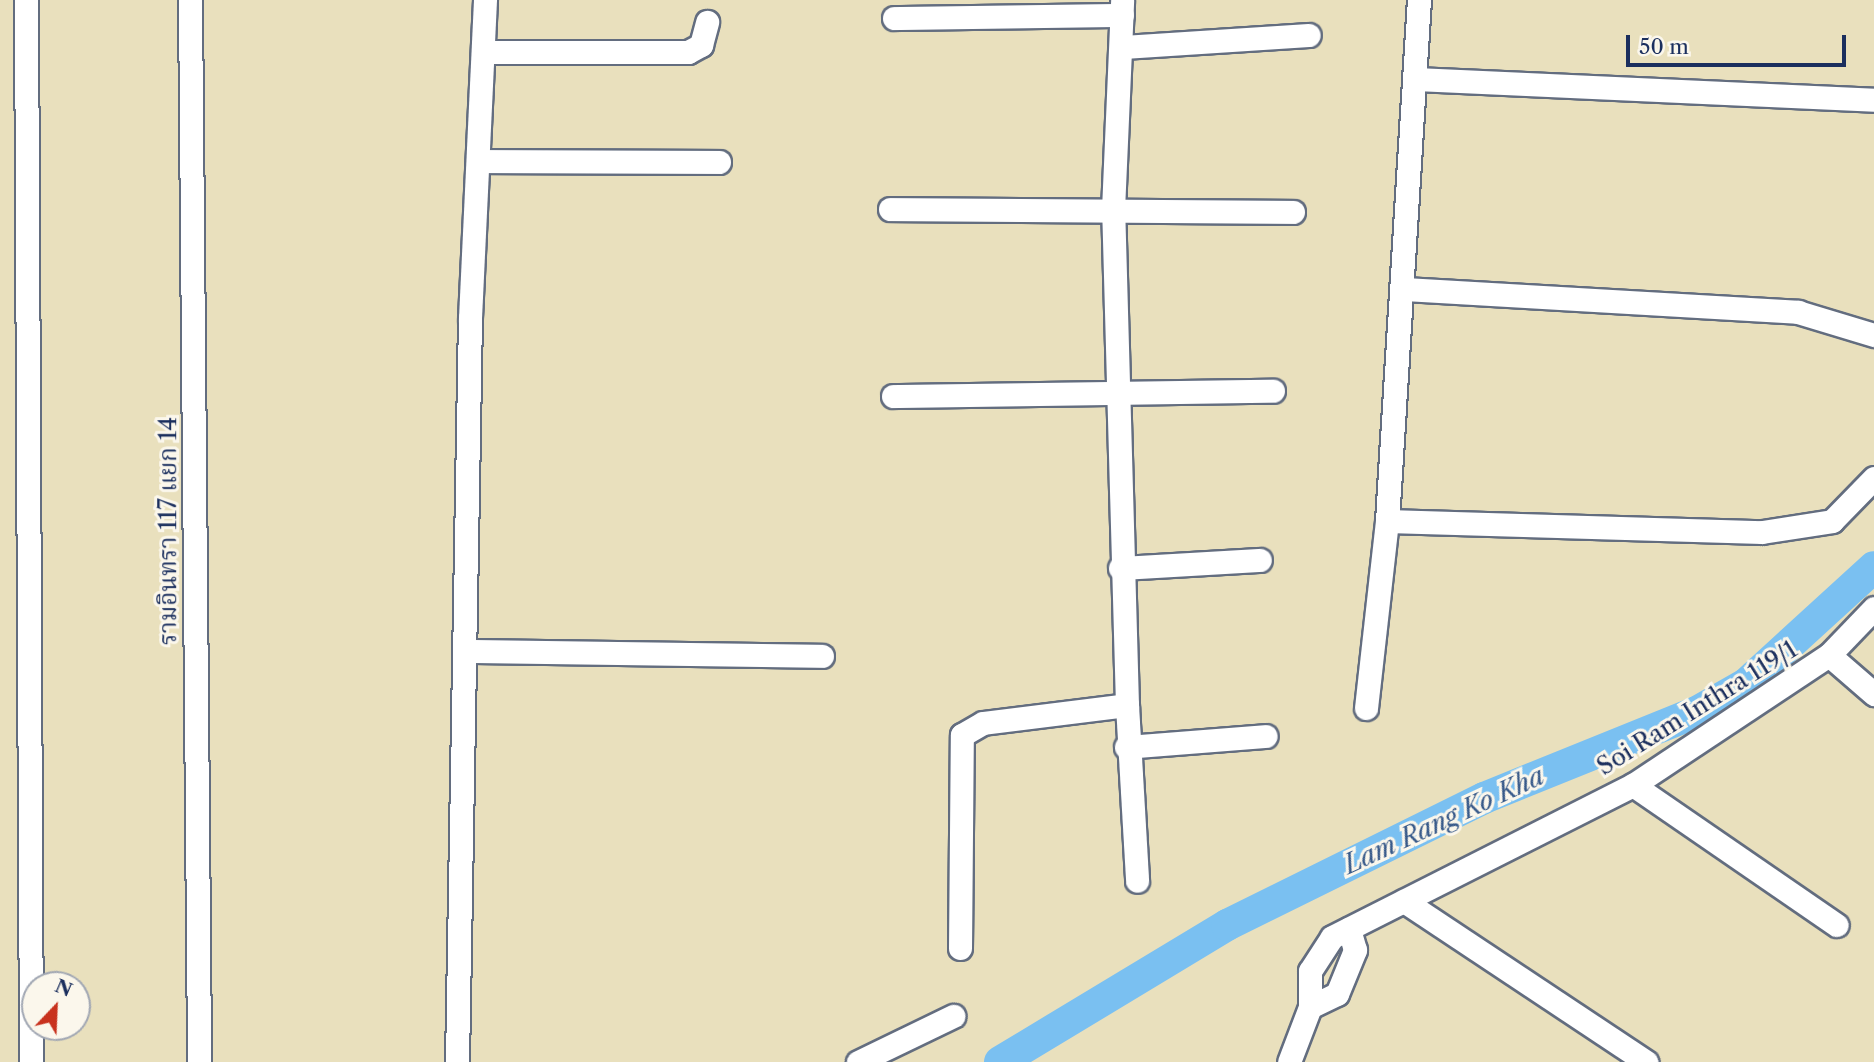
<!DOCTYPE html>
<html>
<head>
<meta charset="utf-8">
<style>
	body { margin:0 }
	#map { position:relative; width:1874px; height:1062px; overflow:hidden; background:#e9e0bd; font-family:"Libre Caslon Text","Noto Serif Thai",serif }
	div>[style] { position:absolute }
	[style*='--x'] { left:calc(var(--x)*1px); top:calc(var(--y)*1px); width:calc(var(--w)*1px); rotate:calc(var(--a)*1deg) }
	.canal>* { height:32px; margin:-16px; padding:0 16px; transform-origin:16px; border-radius:16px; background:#7ac0f1 }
	.roads { filter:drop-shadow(2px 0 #636d7f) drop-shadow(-2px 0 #636d7f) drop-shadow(0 2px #636d7f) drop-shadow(0 -2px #636d7f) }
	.street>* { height:23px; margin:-11.5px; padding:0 11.5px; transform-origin:11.5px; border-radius:11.5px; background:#fff }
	span { translate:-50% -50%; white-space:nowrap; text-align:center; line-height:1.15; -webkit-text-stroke:6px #fbf7ec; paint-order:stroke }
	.street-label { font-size:24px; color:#1b2f5e }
	.water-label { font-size:26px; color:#385a8a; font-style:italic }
	.north { position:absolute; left:21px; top:971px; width:70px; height:70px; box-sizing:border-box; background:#fbf7ec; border:2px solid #a1a7b3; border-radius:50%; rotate:23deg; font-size:19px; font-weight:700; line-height:28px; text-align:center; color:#1b2f5e }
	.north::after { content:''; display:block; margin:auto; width:24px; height:32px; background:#c8321e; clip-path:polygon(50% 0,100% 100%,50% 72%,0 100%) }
	.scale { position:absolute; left:1626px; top:35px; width:220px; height:32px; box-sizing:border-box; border:4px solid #1b2f5e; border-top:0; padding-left:9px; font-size:21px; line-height:24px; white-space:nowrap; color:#1b2f5e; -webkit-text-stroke:5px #fbf7ec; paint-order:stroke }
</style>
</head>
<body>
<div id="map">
	<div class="canal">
		<div style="--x:1000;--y:1062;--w:265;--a:-31.1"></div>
		<div style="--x:1227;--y:925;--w:287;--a:-26.3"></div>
		<div style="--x:1484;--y:798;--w:230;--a:-22"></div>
		<div style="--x:1697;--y:712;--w:56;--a:-29.7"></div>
		<div style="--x:1746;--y:684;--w:173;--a:-42.4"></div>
	</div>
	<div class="roads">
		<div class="street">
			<div style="--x:26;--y:0;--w:1062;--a:89.73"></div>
			<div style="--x:190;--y:0;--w:1062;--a:89.51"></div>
			<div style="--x:894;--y:18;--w:228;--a:-0.8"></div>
			<div style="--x:1123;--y:47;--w:186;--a:-3.7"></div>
			<div style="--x:484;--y:52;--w:204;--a:0"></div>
			<div style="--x:688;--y:52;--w:15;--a:-28"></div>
			<div style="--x:701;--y:45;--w:24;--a:-75"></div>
			<div style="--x:1416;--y:79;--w:458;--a:2.6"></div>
			<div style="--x:478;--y:161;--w:241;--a:0.2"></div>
			<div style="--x:890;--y:209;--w:403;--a:0.4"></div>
			<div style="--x:1403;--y:289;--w:396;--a:3.3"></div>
			<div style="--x:1798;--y:312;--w:79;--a:16.8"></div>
			<div style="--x:893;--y:396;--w:380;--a:-0.8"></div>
			<div style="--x:1387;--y:521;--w:375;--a:1.7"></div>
			<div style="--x:1762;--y:532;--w:71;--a:-8.9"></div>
			<div style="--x:1832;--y:521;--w:60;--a:-45.7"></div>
			<div style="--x:1120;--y:568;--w:140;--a:-3.3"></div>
			<div style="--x:467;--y:651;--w:355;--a:0.8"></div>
			<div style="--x:1829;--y:655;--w:60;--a:40.9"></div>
			<div style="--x:1127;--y:705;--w:176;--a:86.7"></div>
			<div style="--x:1366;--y:708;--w:188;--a:-83.6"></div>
			<div style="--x:1387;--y:521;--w:522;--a:-86.49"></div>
			<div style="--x:1126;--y:747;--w:140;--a:-4.5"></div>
			<div style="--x:1633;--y:785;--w:247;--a:34.5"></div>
			<div style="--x:1404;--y:901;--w:291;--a:33.6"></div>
			<div style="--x:960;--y:948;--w:213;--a:-89.5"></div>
			<div style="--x:962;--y:735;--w:24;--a:-30"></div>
			<div style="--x:983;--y:723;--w:145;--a:-7.1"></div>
			<div style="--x:1127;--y:705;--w:495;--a:-91.6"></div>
			<div style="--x:1113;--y:210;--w:210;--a:-87.5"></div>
			<div style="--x:1310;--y:1007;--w:30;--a:-26"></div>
			<div style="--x:1337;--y:994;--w:48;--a:-67.8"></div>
			<div style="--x:1355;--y:950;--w:22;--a:-106"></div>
			<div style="--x:457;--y:1062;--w:744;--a:-89"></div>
			<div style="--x:470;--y:318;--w:318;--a:-87.3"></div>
			<div style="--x:858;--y:1062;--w:106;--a:-25.8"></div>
			<div style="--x:1289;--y:1062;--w:59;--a:-69.1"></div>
			<div style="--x:1310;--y:1007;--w:36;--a:-90"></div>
			<div style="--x:1310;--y:971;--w:40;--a:-57.1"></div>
			<div style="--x:1332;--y:937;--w:337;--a:-26.8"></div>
			<div style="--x:1633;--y:785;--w:235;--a:-33.6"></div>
			<div style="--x:1829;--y:655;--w:65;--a:-46.2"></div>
		</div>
	</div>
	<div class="street-label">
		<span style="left:168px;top:531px;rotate:-90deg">รามอินทรา 117 แยก 14</span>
		<span style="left:1697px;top:708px;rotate:-32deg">Soi Ram Inthra 119/1</span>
	</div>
	<div class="water-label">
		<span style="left:1444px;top:821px;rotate:-25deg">Lam Rang Ko Kha</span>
	</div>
	<div class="north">N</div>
	<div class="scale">50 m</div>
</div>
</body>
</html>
